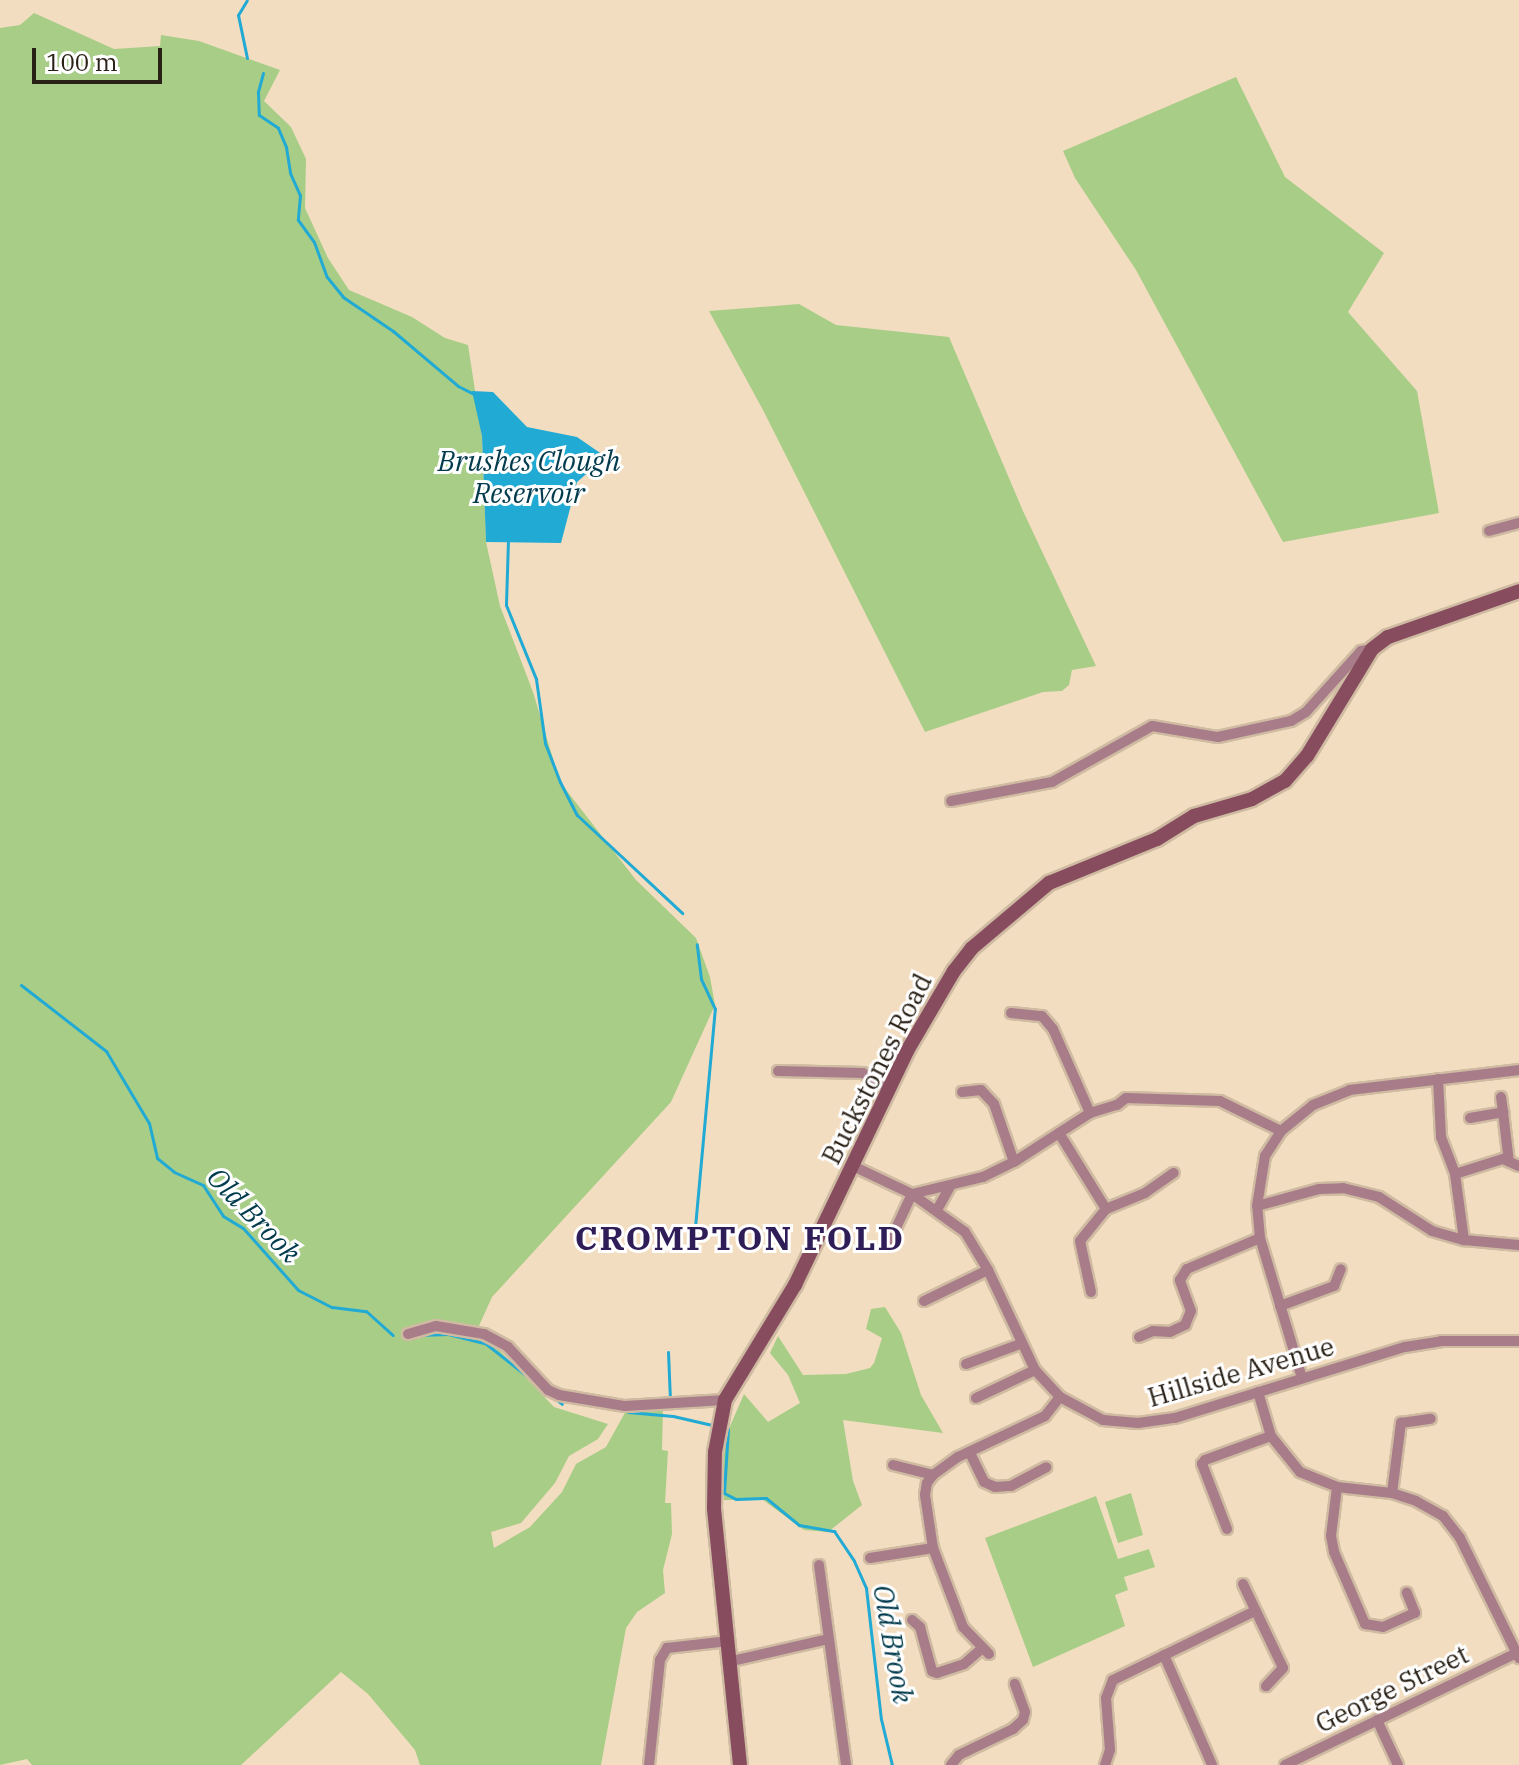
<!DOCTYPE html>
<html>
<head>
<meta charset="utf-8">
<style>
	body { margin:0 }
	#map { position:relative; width:1519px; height:1765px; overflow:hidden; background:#f3ddc1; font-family:"IBM Plex Serif",serif }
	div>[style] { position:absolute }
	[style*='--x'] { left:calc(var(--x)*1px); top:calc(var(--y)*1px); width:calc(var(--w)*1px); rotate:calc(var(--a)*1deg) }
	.green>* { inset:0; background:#a8cd87 }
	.water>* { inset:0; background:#21aad4 }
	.stream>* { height:3px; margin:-1.5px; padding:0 1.5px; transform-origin:1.5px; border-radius:1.5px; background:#21aad4 }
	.roads { filter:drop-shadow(2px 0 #cfbba2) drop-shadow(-2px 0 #cfbba2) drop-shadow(0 2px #cfbba2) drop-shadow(0 -2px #cfbba2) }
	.street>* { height:10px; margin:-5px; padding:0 5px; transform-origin:5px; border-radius:5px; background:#a87d89 }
	.secondary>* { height:14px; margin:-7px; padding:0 7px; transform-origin:7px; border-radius:7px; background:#884c5f }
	span { translate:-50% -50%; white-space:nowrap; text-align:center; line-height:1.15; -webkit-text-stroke:6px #fff; paint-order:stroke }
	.street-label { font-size:26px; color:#292117 }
	.water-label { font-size:28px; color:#013b4d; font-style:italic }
	.district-label { font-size:34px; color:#2f1d58; font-weight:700; letter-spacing:2px }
	.scale { position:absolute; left:32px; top:48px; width:130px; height:36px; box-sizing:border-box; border:4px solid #292117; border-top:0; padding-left:10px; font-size:24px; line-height:28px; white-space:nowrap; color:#292117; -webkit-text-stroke:6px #fff; paint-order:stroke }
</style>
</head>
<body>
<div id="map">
	<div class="green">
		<div style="clip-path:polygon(34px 13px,114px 49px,160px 46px,161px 35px,199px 41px,280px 70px,264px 101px,291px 127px,306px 159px,305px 208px,328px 258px,349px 290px,412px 317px,445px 338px,468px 345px,482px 436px,486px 542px,500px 606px,533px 692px,560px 782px,636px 880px,696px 938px,710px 977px,715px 1005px,671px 1102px,492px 1297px,478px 1328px,554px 1407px,608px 1424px,598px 1439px,569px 1456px,555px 1483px,521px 1523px,491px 1532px,494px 1548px,530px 1527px,562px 1492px,576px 1464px,606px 1447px,627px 1409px,663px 1408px,662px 1450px,668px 1451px,665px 1503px,671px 1503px,672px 1534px,663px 1570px,665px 1593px,637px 1612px,626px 1628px,601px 1765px,420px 1765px,415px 1750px,368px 1694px,341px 1672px,241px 1765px,32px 1765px,27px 1759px,0 1765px,0 28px,20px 25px)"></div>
		<div style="clip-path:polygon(1236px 77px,1285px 177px,1384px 253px,1348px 312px,1417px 391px,1439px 513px,1283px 542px,1136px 270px,1075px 178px,1063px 151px)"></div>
		<div style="clip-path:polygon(799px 304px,836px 325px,949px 337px,1023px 511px,1096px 666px,1072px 670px,1069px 685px,1062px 691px,1043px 692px,925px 732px,763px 410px,709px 311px)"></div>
		<div style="clip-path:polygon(885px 1307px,901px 1333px,921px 1395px,943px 1433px,843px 1420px,853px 1481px,862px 1505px,828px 1532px,804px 1530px,763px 1500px,724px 1500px,722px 1468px,727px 1433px,744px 1394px,768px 1422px,800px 1403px,788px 1375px,770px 1353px,778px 1336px,803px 1375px,846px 1374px,870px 1368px,874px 1363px,882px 1338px,866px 1329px,871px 1309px)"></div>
		<div style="clip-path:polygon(1131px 1493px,1143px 1535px,1118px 1543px,1105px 1502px)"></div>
		<div style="clip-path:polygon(1096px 1496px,1118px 1559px,1149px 1549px,1155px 1567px,1124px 1577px,1128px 1590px,1115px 1595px,1125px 1626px,1033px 1667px,985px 1538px)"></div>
	</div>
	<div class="water">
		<div style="clip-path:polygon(472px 391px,493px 392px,527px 427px,577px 437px,606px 457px,577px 482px,561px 543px,486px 542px,482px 436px)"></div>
	</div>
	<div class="stream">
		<div style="--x:247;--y:58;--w:44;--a:-101.8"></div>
		<div style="--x:238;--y:15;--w:17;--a:-59"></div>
		<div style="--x:263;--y:73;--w:20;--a:105"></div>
		<div style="--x:258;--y:92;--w:23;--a:88"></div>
		<div style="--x:259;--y:115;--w:23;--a:34"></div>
		<div style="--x:278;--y:128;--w:21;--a:67"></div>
		<div style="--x:286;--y:147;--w:26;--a:81"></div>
		<div style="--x:290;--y:173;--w:24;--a:66"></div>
		<div style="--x:300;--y:195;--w:25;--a:95"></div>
		<div style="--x:298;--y:220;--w:27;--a:54"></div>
		<div style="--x:314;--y:242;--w:37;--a:70"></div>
		<div style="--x:327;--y:277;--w:26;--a:51"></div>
		<div style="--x:343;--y:297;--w:60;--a:34.2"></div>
		<div style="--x:393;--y:331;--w:85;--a:40.2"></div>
		<div style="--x:458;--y:386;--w:18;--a:27"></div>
		<div style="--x:508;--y:540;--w:65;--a:91.8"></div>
		<div style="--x:506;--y:605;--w:80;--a:67.9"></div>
		<div style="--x:536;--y:679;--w:65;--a:82"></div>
		<div style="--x:545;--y:743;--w:42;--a:69"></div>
		<div style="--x:560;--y:782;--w:37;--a:63"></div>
		<div style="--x:577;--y:815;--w:144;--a:43"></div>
		<div style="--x:21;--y:985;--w:108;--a:37.8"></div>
		<div style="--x:106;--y:1051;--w:84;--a:59.2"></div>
		<div style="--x:149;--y:1123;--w:36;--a:77"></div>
		<div style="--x:157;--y:1158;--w:22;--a:39"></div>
		<div style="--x:174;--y:1172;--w:32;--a:24"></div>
		<div style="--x:203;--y:1185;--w:37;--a:57"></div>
		<div style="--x:223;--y:1216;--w:23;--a:31"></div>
		<div style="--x:243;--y:1228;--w:83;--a:48.4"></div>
		<div style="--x:298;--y:1290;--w:38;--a:27"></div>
		<div style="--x:332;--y:1307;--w:34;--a:7"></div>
		<div style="--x:366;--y:1311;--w:36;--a:42"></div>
		<div style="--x:695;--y:1227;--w:219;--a:-84.8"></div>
		<div style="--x:715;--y:1009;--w:33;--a:-115"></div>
		<div style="--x:701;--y:979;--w:35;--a:-97"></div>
		<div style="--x:418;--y:1335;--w:30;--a:-2"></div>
		<div style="--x:448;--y:1334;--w:38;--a:14"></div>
		<div style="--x:485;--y:1343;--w:98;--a:38.4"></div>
		<div style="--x:668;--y:1352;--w:48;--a:87.6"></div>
		<div style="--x:628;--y:1412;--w:45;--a:5.1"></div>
		<div style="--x:673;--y:1416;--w:39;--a:13"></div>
		<div style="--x:728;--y:1429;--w:64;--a:93.6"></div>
		<div style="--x:724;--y:1493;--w:13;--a:27"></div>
		<div style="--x:736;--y:1499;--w:30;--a:-2"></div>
		<div style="--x:766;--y:1498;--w:43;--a:39.3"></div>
		<div style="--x:799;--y:1525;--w:36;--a:10"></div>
		<div style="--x:834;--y:1531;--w:36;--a:56"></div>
		<div style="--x:854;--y:1561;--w:30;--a:66"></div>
		<div style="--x:866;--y:1588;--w:132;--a:83.5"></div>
		<div style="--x:881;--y:1719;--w:47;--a:76.6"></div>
	</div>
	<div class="roads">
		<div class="street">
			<div style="--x:1489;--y:531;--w:31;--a:-15"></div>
			<div style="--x:951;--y:801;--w:103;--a:-10.7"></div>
			<div style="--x:1052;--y:782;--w:115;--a:-29.2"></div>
			<div style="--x:1152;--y:726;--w:67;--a:9.5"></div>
			<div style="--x:1218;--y:737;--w:75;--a:-12.4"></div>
			<div style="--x:1291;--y:721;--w:17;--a:-31"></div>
			<div style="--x:1306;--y:712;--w:82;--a:-48"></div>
			<div style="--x:1361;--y:651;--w:11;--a:-10"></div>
			<div style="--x:1011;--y:1013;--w:31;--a:6"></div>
			<div style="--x:1042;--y:1016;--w:17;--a:50"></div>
			<div style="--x:1053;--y:1029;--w:92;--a:66.2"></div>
			<div style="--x:778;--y:1071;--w:85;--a:1.3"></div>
			<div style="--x:863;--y:1073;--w:32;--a:32"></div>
			<div style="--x:1438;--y:1079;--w:58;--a:87"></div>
			<div style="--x:1441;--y:1137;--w:40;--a:69"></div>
			<div style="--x:1455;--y:1174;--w:67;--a:82.2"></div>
			<div style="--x:962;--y:1092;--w:19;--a:-6"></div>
			<div style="--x:981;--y:1090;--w:19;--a:47"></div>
			<div style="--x:994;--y:1104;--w:61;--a:71"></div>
			<div style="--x:1501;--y:1097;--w:15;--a:82"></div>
			<div style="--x:1470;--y:1118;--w:34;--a:-10"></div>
			<div style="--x:1503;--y:1112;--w:50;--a:83.2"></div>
			<div style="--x:1059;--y:1133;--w:89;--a:58.3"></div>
			<div style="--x:855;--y:1167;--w:63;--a:25.3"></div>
			<div style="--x:912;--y:1194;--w:65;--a:35.6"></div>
			<div style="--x:965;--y:1232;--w:44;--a:58.8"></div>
			<div style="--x:988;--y:1270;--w:110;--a:64.8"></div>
			<div style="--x:1035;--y:1370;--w:37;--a:47"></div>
			<div style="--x:1060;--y:1397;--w:49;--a:28.1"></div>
			<div style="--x:1103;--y:1420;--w:35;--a:5"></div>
			<div style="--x:1138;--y:1423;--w:37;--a:-8"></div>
			<div style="--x:1175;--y:1418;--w:241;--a:-17.2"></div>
			<div style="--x:1405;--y:1347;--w:36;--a:-9"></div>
			<div style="--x:1441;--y:1341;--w:78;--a:0"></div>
			<div style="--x:1455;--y:1174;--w:50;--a:-17.4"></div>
			<div style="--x:1503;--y:1159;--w:17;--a:24"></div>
			<div style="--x:1257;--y:1206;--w:64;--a:-15.3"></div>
			<div style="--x:1319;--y:1189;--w:24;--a:-2"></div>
			<div style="--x:1343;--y:1188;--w:37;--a:14"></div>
			<div style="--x:1379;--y:1197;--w:63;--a:32.7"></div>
			<div style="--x:1432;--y:1231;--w:33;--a:16"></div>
			<div style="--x:1464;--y:1240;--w:55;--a:5.2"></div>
			<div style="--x:937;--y:1210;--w:26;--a:-61"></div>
			<div style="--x:889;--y:1243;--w:54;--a:-64.9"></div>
			<div style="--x:912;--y:1194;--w:73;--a:-13.5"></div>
			<div style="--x:983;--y:1177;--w:34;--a:-26"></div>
			<div style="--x:1014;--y:1162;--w:90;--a:-32.8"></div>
			<div style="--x:1090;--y:1113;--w:28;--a:-17"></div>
			<div style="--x:1117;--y:1105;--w:11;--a:-38"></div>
			<div style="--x:1126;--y:1098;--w:94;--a:1.8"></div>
			<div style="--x:1220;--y:1101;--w:68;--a:26.2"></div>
			<div style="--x:1091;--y:1292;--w:52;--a:-102.2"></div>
			<div style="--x:1080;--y:1241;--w:41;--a:-50.9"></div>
			<div style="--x:1106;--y:1209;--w:42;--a:-22.3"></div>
			<div style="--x:1145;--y:1193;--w:35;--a:-35"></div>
			<div style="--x:924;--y:1301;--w:71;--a:-25.8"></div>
			<div style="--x:1280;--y:1306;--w:58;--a:-20.3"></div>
			<div style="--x:1334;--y:1286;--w:18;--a:-68"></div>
			<div style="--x:408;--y:1334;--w:29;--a:-16"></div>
			<div style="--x:436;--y:1326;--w:49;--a:9.5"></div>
			<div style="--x:484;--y:1334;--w:27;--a:28"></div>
			<div style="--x:508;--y:1347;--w:59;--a:47.1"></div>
			<div style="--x:548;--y:1390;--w:12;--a:24"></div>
			<div style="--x:559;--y:1395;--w:67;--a:9.5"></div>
			<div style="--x:625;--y:1406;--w:100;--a:-3.4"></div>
			<div style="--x:1139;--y:1337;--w:15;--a:-23"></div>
			<div style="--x:1153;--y:1331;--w:17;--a:3"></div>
			<div style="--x:1170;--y:1332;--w:17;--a:-25"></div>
			<div style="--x:1185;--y:1325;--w:15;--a:-67"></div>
			<div style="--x:1191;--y:1311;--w:33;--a:-110"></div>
			<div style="--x:1180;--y:1280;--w:13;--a:-58"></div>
			<div style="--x:1187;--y:1269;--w:79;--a:-23"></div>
			<div style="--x:966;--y:1364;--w:58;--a:-20.3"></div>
			<div style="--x:1302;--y:1378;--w:146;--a:-106.7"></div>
			<div style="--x:1260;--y:1238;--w:32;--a:-95"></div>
			<div style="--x:1257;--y:1206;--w:51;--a:-80.9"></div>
			<div style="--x:1265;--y:1156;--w:30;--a:-57"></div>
			<div style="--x:1281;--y:1131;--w:41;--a:-39.1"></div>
			<div style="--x:1313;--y:1105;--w:40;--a:-22"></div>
			<div style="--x:1350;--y:1090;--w:170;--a:-6.7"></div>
			<div style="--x:1258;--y:1392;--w:46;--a:73.5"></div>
			<div style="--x:1271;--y:1436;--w:46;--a:51.1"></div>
			<div style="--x:1300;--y:1472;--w:40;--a:22"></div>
			<div style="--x:1337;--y:1487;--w:55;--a:6.2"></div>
			<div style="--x:1392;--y:1493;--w:25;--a:18"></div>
			<div style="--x:1416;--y:1501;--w:31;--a:29"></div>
			<div style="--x:1443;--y:1516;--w:28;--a:52"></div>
			<div style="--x:1460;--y:1538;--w:134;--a:63.8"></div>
			<div style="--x:976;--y:1398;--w:65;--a:-25.4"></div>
			<div style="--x:970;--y:1453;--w:32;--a:64"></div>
			<div style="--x:984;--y:1482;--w:12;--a:24"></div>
			<div style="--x:995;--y:1487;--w:16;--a:-4"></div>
			<div style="--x:1011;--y:1486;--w:40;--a:-28"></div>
			<div style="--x:893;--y:1465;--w:41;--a:14"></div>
			<div style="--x:1337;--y:1487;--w:49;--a:97"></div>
			<div style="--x:1331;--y:1536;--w:16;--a:79"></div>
			<div style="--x:1334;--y:1552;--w:78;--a:66.7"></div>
			<div style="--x:1365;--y:1624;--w:18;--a:9"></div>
			<div style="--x:1383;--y:1627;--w:35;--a:-24"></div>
			<div style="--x:1415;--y:1613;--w:22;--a:-112"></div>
			<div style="--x:1392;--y:1493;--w:71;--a:-82.7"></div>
			<div style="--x:1401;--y:1423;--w:30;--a:-8"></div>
			<div style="--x:1227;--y:1529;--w:70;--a:-111"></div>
			<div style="--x:1202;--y:1464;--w:5;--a:-53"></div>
			<div style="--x:1205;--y:1460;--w:70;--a:-20"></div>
			<div style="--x:870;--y:1558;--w:64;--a:-9"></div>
			<div style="--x:819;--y:1565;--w:202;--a:82.3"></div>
			<div style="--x:1243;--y:1584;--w:93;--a:64.5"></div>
			<div style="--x:1283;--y:1668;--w:25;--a:133"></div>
			<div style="--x:912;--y:1620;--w:11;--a:41"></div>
			<div style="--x:920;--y:1627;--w:46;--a:74.7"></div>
			<div style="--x:932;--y:1671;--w:5;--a:22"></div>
			<div style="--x:937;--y:1673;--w:28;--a:-18"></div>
			<div style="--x:964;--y:1664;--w:23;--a:-41"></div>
			<div style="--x:989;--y:1654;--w:37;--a:-134"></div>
			<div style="--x:963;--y:1627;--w:85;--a:-110.8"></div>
			<div style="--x:933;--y:1548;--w:54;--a:-98.6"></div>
			<div style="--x:925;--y:1495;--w:12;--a:-81"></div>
			<div style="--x:927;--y:1483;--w:10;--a:-53"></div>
			<div style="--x:933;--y:1475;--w:31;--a:-36"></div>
			<div style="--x:958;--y:1457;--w:96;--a:-25.2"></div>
			<div style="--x:1045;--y:1416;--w:24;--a:-52"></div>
			<div style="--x:1164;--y:1655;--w:120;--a:66.4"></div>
			<div style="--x:732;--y:1661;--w:99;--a:-12.8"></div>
			<div style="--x:1377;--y:1720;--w:50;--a:65"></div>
			<div style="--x:649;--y:1765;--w:106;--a:-84"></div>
			<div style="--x:660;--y:1660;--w:14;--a:-60"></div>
			<div style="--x:667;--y:1648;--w:62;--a:-6.4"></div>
			<div style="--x:951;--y:1765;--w:13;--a:-51"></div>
			<div style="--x:959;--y:1755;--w:60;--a:-25.7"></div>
			<div style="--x:1013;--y:1729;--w:13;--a:-42"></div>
			<div style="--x:1023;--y:1720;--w:8;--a:-76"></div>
			<div style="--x:1025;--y:1712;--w:30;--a:-110"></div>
			<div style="--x:1105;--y:1765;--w:16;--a:-72"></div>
			<div style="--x:1110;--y:1750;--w:52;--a:-94.4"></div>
			<div style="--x:1106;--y:1698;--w:19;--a:-69"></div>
			<div style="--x:1113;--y:1680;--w:158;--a:-25.9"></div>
			<div style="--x:1285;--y:1765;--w:260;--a:-25.8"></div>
		</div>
		<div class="secondary">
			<div style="--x:740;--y:1765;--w:258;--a:-95.8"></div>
			<div style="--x:714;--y:1508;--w:56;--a:-89"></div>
			<div style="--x:715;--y:1452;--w:53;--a:-79.1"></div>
			<div style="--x:725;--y:1400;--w:135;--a:-58.7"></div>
			<div style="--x:795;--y:1285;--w:259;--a:-64.4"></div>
			<div style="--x:907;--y:1051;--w:93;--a:-59.6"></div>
			<div style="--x:954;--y:971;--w:29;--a:-52"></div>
			<div style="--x:972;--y:948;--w:101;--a:-40.2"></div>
			<div style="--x:1049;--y:883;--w:117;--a:-22.2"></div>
			<div style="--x:1157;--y:839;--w:44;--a:-31.9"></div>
			<div style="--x:1194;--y:816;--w:60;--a:-16.3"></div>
			<div style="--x:1252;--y:799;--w:38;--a:-29"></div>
			<div style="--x:1285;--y:781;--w:33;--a:-49"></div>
			<div style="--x:1307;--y:756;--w:125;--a:-58.7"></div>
			<div style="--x:1372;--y:649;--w:20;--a:-37"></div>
			<div style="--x:1388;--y:637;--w:139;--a:-19.3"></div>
		</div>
	</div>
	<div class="street-label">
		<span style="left:877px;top:1069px;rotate:-63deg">Buckstones Road</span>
		<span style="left:1241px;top:1372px;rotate:-16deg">Hillside Avenue</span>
		<span style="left:1392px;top:1689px;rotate:-26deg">George Street</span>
	</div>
	<div class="water-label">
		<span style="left:529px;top:477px">Brushes Clough<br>Reservoir</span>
		<span style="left:254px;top:1215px;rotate:46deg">Old Brook</span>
		<span style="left:893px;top:1644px;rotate:80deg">Old Brook</span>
	</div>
	<div class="district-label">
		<span style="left:740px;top:1238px">CROMPTON FOLD</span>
	</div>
	<div class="scale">100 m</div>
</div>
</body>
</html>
